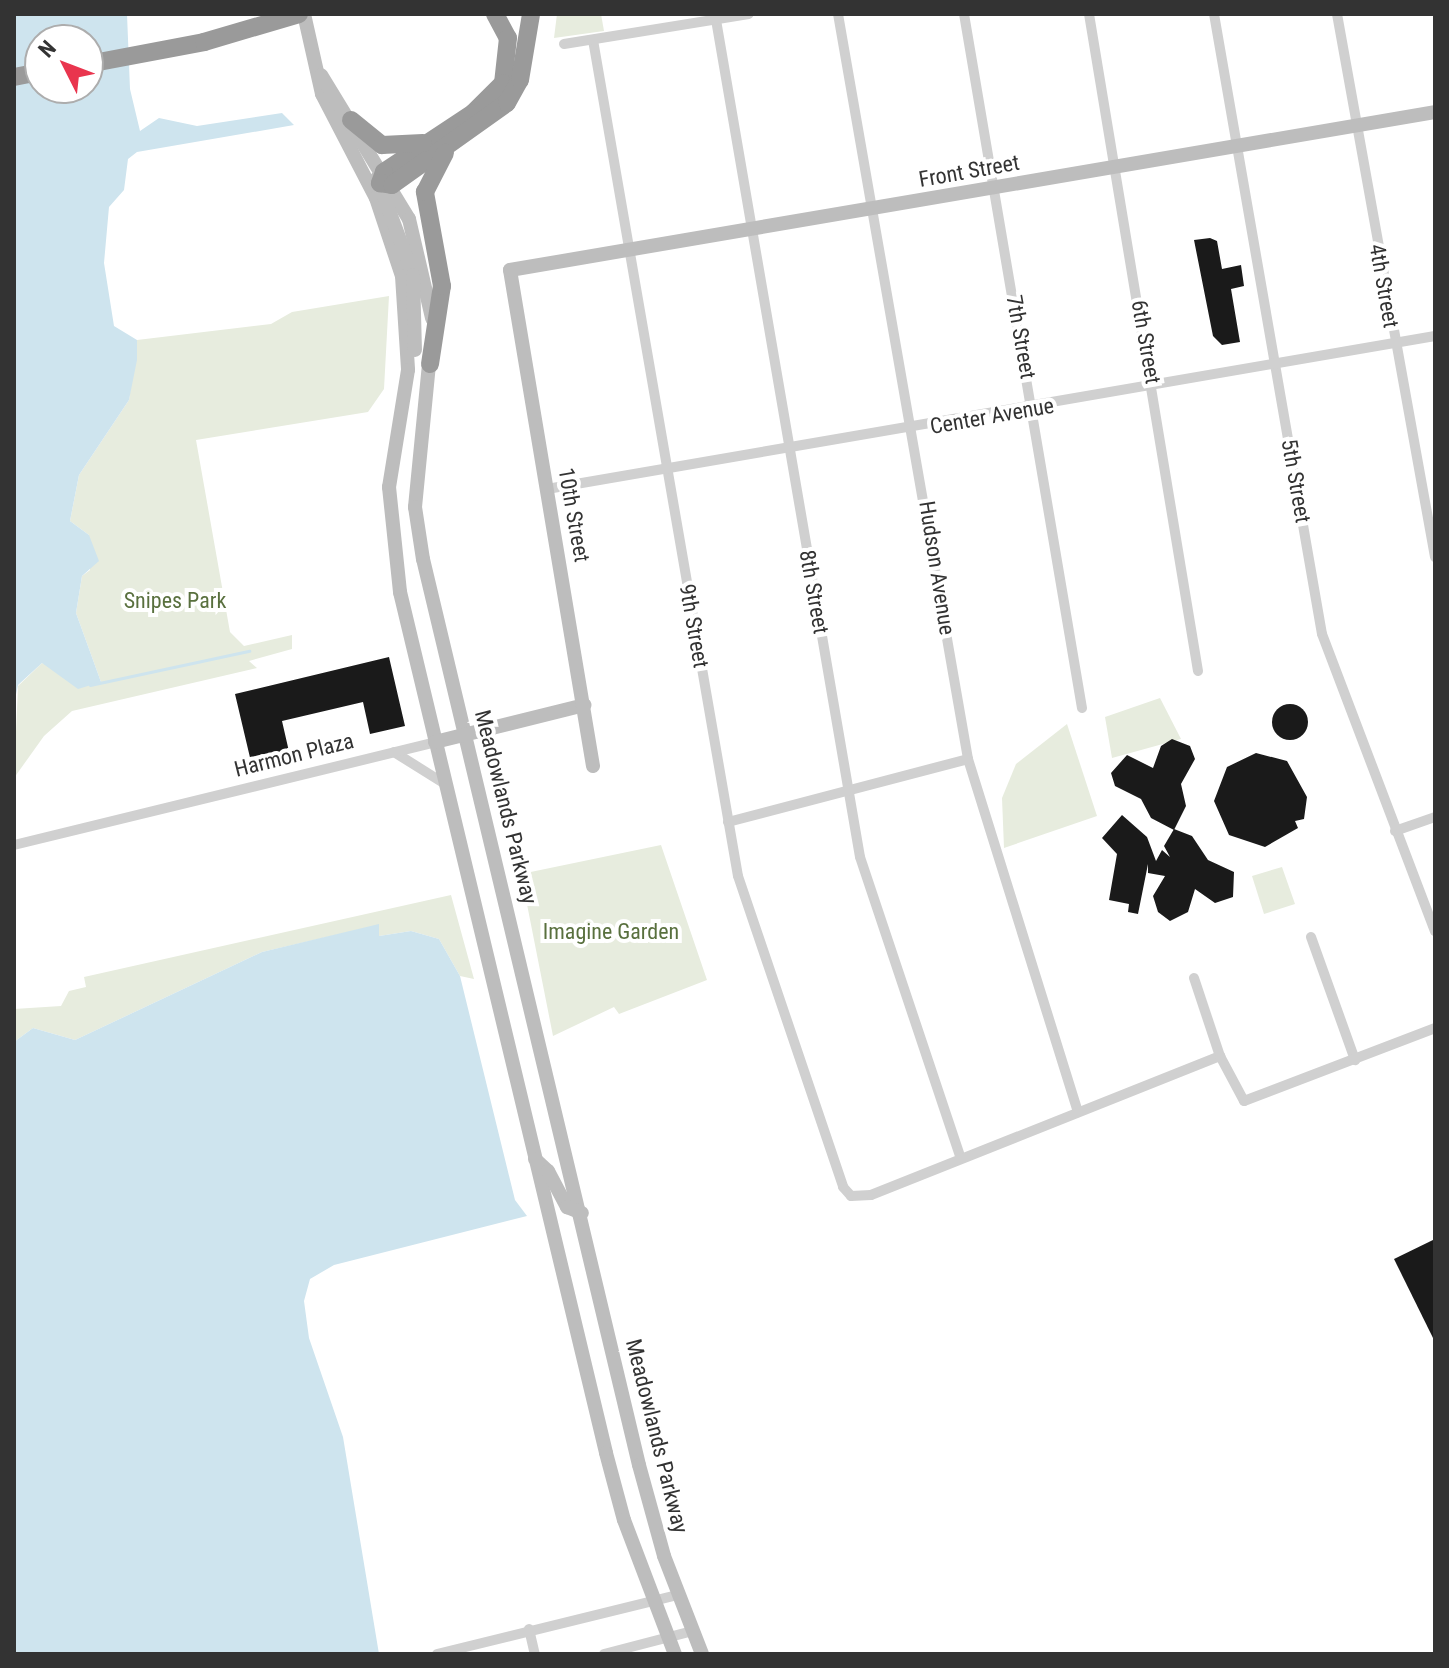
<!DOCTYPE html>
<html>
<head>
<meta charset="utf-8">
<style>
	body { margin:0 }
	#map { position:relative; width:1449px; height:1668px; overflow:hidden; background:#fff; font-family:"Roboto Condensed",sans-serif }
	div>[style] { position:absolute }
	[style*='--x'] { left:calc(var(--x)*1px); top:calc(var(--y)*1px); width:calc(var(--w)*1px); rotate:calc(var(--a)*1deg) }
	.green>* { inset:0; background:#e7ecde }
	.water>* { inset:0; background:#cee4ee }
	.stream>* { height:3px; margin:-1.5px; padding:0 1.5px; transform-origin:1.5px; border-radius:1.5px; background:#cee4ee }
	.building>* { inset:0; background:#1a1a1a }
	.round { border-radius:50% }
	.street>* { height:10px; margin:-5px; padding:0 5px; transform-origin:5px; border-radius:5px; background:#d0d0d0 }
	.secondary>* { height:14px; margin:-7px; padding:0 7px; transform-origin:7px; border-radius:7px; background:#bdbdbd }
	.highway>* { height:18px; margin:-9px; padding:0 9px; transform-origin:9px; border-radius:9px; background:#9a9a9a }
	span { translate:-50% -50%; white-space:nowrap; text-align:center; line-height:1.15; -webkit-text-stroke:8px #fff; paint-order:stroke }
	.street-label { font-size:22px; color:#333 }
	.park-label { font-size:22px; color:#59703e }
	.frame { position:absolute; inset:0; border:16px solid #333; pointer-events:none }
	.north { position:absolute; left:24px; top:24px; width:80px; height:80px; box-sizing:border-box; background:#fff; border:2px solid #adadad; border-radius:50%; rotate:312deg; font-size:22px; font-weight:700; line-height:32px; text-align:center; color:#333 }
	.north::after { content:''; display:block; margin:auto; width:28px; height:36px; background:#e9354e; clip-path:polygon(50% 0,100% 100%,50% 72%,0 100%) }
</style>
</head>
<body>
<div id="map">
	<div class="green">
		<div style="clip-path:polygon(557px 14px,601px 14px,604px 31px,554px 38px)"></div>
		<div style="clip-path:polygon(389px 296px,384px 389px,368px 412px,196px 440px,230px 632px,244px 646px,292px 635px,292px 649px,249px 661px,257px 668px,72px 711px,44px 736px,14px 778px,18px 686px,42px 663px,101px 682px,76px 613px,82px 576px,90px 570px,89px 535px,70px 521px,79px 475px,129px 400px,137px 340px,271px 324px,292px 312px)"></div>
		<div style="clip-path:polygon(1160px 698px,1181px 739px,1112px 758px,1105px 717px)"></div>
		<div style="clip-path:polygon(1067px 724px,1097px 816px,1004px 848px,1002px 798px,1016px 764px)"></div>
		<div style="clip-path:polygon(661px 845px,707px 980px,619px 1014px,614px 1007px,553px 1036px,521px 874px)"></div>
		<div style="clip-path:polygon(1282px 867px,1295px 904px,1264px 914px,1252px 876px)"></div>
		<div style="clip-path:polygon(451px 895px,474px 979px,460px 976px,439px 939px,411px 931px,379px 936px,379px 925px,262px 952px,75px 1040px,33px 1028px,14px 1042px,14px 1009px,61px 1006px,69px 991px,86px 987px,84px 977px)"></div>
	</div>
	<div class="water">
		<div style="clip-path:polygon(evenodd,14px 14px,127px 14px,130px 89px,140px 131px,159px 118px,197px 126px,282px 113px,294px 125px,137px 152px,128px 159px,124px 190px,109px 207px,104px 263px,114px 326px,137px 340px,137px 360px,129px 400px,79px 475px,70px 521px,89px 535px,99px 561px,82px 576px,76px 613px,101px 682px,78px 689px,42px 663px,18px 685px,14px 704px,14px 14px,40px 40px,88px 40px,88px 88px,40px 88px,40px 40px)"></div>
		<div style="clip-path:polygon(379px 924px,379px 936px,411px 931px,439px 939px,460px 976px,515px 1200px,527px 1216px,334px 1265px,310px 1279px,304px 1301px,309px 1338px,343px 1437px,379px 1654px,14px 1654px,14px 1042px,33px 1028px,75px 1040px,262px 952px)"></div>
	</div>
	<div class="stream">
		<div style="--x:90;--y:685;--w:163;--a:-12.1"></div>
	</div>
	<div class="building">
		<div style="clip-path:polygon(1210px 238px,1217px 241px,1222px 269px,1241px 265px,1244px 286px,1231px 289px,1240px 342px,1222px 345px,1213px 336px,1194px 240px)"></div>
		<div style="clip-path:polygon(389px 657px,405px 726px,370px 734px,363px 702px,282px 721px,290px 756px,252px 766px,235px 694px)"></div>
		<div class="round" style="left:1272px;top:704px;width:36px;height:36px"></div>
		<div style="clip-path:polygon(1172px 739px,1190px 746px,1195px 759px,1181px 784px,1186px 806px,1174px 830px,1151px 818px,1141px 799px,1115px 786px,1111px 773px,1127px 755px,1153px 768px,1161px 746px)"></div>
		<div style="clip-path:polygon(1256px 753px,1287px 761px,1307px 797px,1304px 819px,1295px 821px,1298px 828px,1265px 847px,1229px 835px,1214px 801px,1227px 767px)"></div>
		<div style="clip-path:polygon(1122px 815px,1147px 837px,1156px 861px,1162px 850px,1170px 857px,1164px 846px,1174px 829px,1192px 836px,1208px 860px,1234px 872px,1233px 897px,1215px 903px,1195px 889px,1188px 912px,1170px 921px,1158px 912px,1153px 896px,1165px 876px,1148px 873px,1148px 864px,1138px 914px,1128px 912px,1129px 904px,1109px 900px,1117px 854px,1102px 838px)"></div>
		<div style="clip-path:polygon(1435px 1239px,1435px 1342px,1394px 1259px)"></div>
	</div>
	<div class="street">
		<div style="--x:715;--y:14;--w:855;--a:80.24"></div>
		<div style="--x:860;--y:857;--w:318;--a:71.5"></div>
		<div style="--x:838;--y:14;--w:756;--a:80.1"></div>
		<div style="--x:968;--y:759;--w:370;--a:72.7"></div>
		<div style="--x:964;--y:14;--w:704;--a:80.35"></div>
		<div style="--x:1089;--y:14;--w:666;--a:80.58"></div>
		<div style="--x:1214;--y:14;--w:629;--a:80.12"></div>
		<div style="--x:1322;--y:634;--w:318;--a:69.2"></div>
		<div style="--x:1337;--y:14;--w:552;--a:79.77"></div>
		<div style="--x:593;--y:40;--w:848;--a:80.16"></div>
		<div style="--x:738;--y:876;--w:328;--a:71.3"></div>
		<div style="--x:843;--y:1187;--w:12;--a:48"></div>
		<div style="--x:851;--y:1196;--w:20;--a:-3"></div>
		<div style="--x:871;--y:1195;--w:376;--a:-21.7"></div>
		<div style="--x:564;--y:44;--w:187;--a:-9.2"></div>
		<div style="--x:547;--y:489;--w:901;--a:-9.78"></div>
		<div style="--x:394;--y:752;--w:60;--a:32.1"></div>
		<div style="--x:728;--y:822;--w:248;--a:-14.7"></div>
		<div style="--x:1395;--y:831;--w:42;--a:-19.3"></div>
		<div style="--x:14;--y:845;--w:433;--a:-13.7"></div>
		<div style="--x:1311;--y:937;--w:131;--a:70.3"></div>
		<div style="--x:1194;--y:978;--w:82;--a:71.6"></div>
		<div style="--x:1220;--y:1056;--w:51;--a:61.9"></div>
		<div style="--x:1244;--y:1101;--w:204;--a:-20.9"></div>
		<div style="--x:529;--y:1629;--w:26;--a:77"></div>
		<div style="--x:437;--y:1654;--w:248;--a:-13.8"></div>
		<div style="--x:604;--y:1654;--w:91;--a:-14.6"></div>
	</div>
	<div class="secondary">
		<div style="--x:304;--y:14;--w:82;--a:77.3"></div>
		<div style="--x:322;--y:94;--w:117;--a:62.6"></div>
		<div style="--x:376;--y:198;--w:82;--a:71.6"></div>
		<div style="--x:402;--y:276;--w:94;--a:86.3"></div>
		<div style="--x:408;--y:370;--w:119;--a:99.2"></div>
		<div style="--x:389;--y:487;--w:106;--a:84"></div>
		<div style="--x:400;--y:592;--w:885;--a:76.54"></div>
		<div style="--x:606;--y:1453;--w:69;--a:75"></div>
		<div style="--x:624;--y:1520;--w:143;--a:69.2"></div>
		<div style="--x:321;--y:75;--w:169;--a:58.6"></div>
		<div style="--x:409;--y:219;--w:102;--a:76.9"></div>
		<div style="--x:377;--y:178;--w:103;--a:69.6"></div>
		<div style="--x:413;--y:275;--w:75;--a:88.5"></div>
		<div style="--x:430;--y:354;--w:154;--a:95.6"></div>
		<div style="--x:415;--y:507;--w:53;--a:81.3"></div>
		<div style="--x:423;--y:559;--w:931;--a:76.59"></div>
		<div style="--x:639;--y:1465;--w:94;--a:74.6"></div>
		<div style="--x:664;--y:1556;--w:105;--a:68.8"></div>
		<div style="--x:435;--y:742;--w:154;--a:-13.9"></div>
		<div style="--x:593;--y:766;--w:503;--a:-99.5"></div>
		<div style="--x:510;--y:270;--w:938;--a:-9.69"></div>
		<div style="--x:535;--y:1159;--w:18;--a:43"></div>
		<div style="--x:548;--y:1171;--w:41;--a:62.2"></div>
		<div style="--x:567;--y:1207;--w:16;--a:22"></div>
	</div>
	<div class="highway">
		<div style="--x:495;--y:14;--w:27;--a:62"></div>
		<div style="--x:508;--y:38;--w:45;--a:96.3"></div>
		<div style="--x:503;--y:83;--w:42;--a:135"></div>
		<div style="--x:473;--y:113;--w:107;--a:146.5"></div>
		<div style="--x:384;--y:172;--w:12;--a:110"></div>
		<div style="--x:380;--y:183;--w:12;--a:9"></div>
		<div style="--x:392;--y:185;--w:141;--a:-35.5"></div>
		<div style="--x:507;--y:103;--w:26;--a:-61"></div>
		<div style="--x:520;--y:80;--w:67;--a:-80.5"></div>
		<div style="--x:88;--y:64;--w:118;--a:-10.7"></div>
		<div style="--x:204;--y:42;--w:99;--a:-16.4"></div>
		<div style="--x:14;--y:77;--w:26;--a:-11"></div>
		<div style="--x:351;--y:120;--w:40;--a:39"></div>
		<div style="--x:382;--y:145;--w:41;--a:-2.8"></div>
		<div style="--x:430;--y:364;--w:79;--a:-81.3"></div>
		<div style="--x:442;--y:286;--w:96;--a:-100.3"></div>
		<div style="--x:425;--y:192;--w:44;--a:-62.9"></div>
	</div>
	<div class="street-label">
		<span style="left:969px;top:171px;rotate:-10deg">Front Street</span>
		<span style="left:1384px;top:286px;rotate:80deg">4th Street</span>
		<span style="left:1021px;top:337px;rotate:80deg">7th Street</span>
		<span style="left:1146px;top:342px;rotate:80deg">6th Street</span>
		<span style="left:992px;top:416px;rotate:-10deg">Center Avenue</span>
		<span style="left:1296px;top:481px;rotate:80deg">5th Street</span>
		<span style="left:574px;top:515px;rotate:80deg">10th Street</span>
		<span style="left:937px;top:568px;rotate:81deg">Hudson Avenue</span>
		<span style="left:814px;top:592px;rotate:80deg">8th Street</span>
		<span style="left:694px;top:626px;rotate:80deg">9th Street</span>
		<span style="left:294px;top:755px;rotate:-14deg">Harmon Plaza</span>
		<span style="left:506px;top:807px;rotate:76deg">Meadowlands Parkway</span>
		<span style="left:657px;top:1436px;rotate:76deg">Meadowlands Parkway</span>
	</div>
	<div class="park-label">
		<span style="left:175px;top:601px">Snipes Park</span>
		<span style="left:611px;top:932px">Imagine Garden</span>
	</div>
	<div class="frame"></div>
	<div class="north">N</div>
</div>
</body>
</html>
